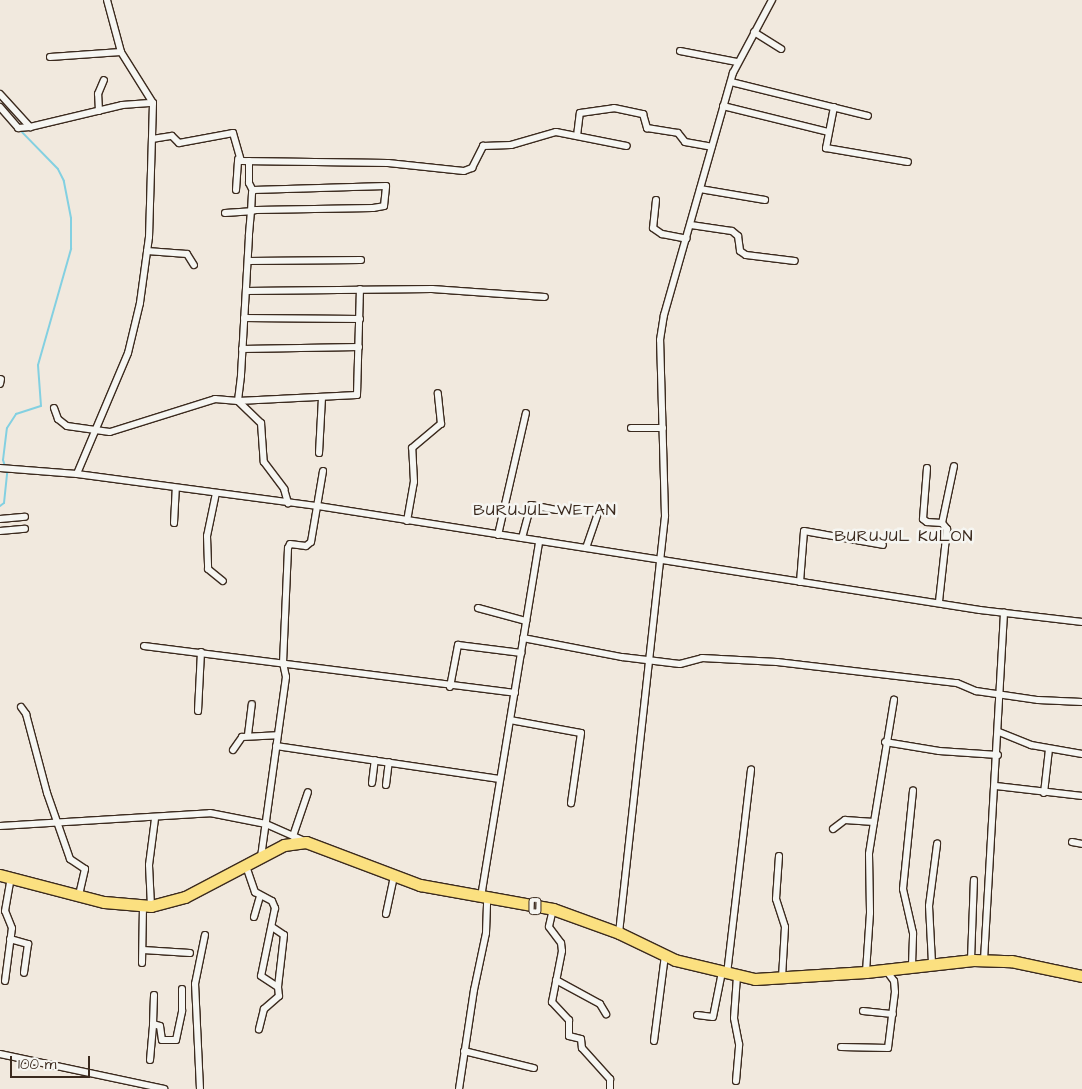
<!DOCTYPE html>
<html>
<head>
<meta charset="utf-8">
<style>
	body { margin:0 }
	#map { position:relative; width:1082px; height:1089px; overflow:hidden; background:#f1e9de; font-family:"Architects Daughter",sans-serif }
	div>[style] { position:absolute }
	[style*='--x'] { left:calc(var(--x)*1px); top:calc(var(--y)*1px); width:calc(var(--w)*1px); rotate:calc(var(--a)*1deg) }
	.stream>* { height:2px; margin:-1px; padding:0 1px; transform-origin:1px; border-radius:1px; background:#83d0e1 }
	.roads { filter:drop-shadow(1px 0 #3b2a1e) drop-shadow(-1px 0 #3b2a1e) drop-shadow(0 1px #3b2a1e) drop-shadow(0 -1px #3b2a1e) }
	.street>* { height:6px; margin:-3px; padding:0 3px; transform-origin:3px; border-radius:3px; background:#f6f6f2 }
	.highway>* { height:11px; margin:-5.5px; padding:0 5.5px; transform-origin:5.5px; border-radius:5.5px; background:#fbe080 }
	span { translate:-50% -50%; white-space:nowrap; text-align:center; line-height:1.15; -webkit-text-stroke:5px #f6f6f2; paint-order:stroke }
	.shield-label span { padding:1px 4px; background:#f6f6f2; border:1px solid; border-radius:4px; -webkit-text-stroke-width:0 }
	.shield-label { font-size:12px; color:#3b2a1e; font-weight:700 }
	.quarter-label { font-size:16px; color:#3b2a1e; letter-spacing:1px }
	.scale { position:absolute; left:10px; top:1056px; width:80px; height:22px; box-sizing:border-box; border:2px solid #3b2a1e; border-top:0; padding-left:6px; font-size:15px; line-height:18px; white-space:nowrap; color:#3b2a1e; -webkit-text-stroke:4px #f6f6f2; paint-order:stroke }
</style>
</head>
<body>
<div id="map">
	<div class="stream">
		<div style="--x:0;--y:506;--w:5;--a:-37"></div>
		<div style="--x:4;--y:503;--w:30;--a:-84"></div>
		<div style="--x:7;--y:473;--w:14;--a:-107"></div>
		<div style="--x:3;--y:460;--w:32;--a:-83"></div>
		<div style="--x:7;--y:428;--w:17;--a:-57"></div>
		<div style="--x:16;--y:414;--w:26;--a:-18"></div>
		<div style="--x:41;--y:406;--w:41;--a:-94.2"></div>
		<div style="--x:38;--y:365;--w:121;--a:-74.1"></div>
		<div style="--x:71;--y:249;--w:31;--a:-90"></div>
		<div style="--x:71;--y:218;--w:38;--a:-101"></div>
		<div style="--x:64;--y:181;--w:13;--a:-117"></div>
		<div style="--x:58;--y:169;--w:54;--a:-134.3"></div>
	</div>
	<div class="roads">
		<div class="street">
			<div style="--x:107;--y:0;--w:54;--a:74.9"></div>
			<div style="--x:754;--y:32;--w:32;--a:32"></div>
			<div style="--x:680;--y:51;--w:58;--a:10.9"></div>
			<div style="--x:50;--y:57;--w:71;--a:-4"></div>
			<div style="--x:121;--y:52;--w:60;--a:57.9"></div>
			<div style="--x:153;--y:103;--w:134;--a:91.7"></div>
			<div style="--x:149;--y:237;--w:67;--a:97.8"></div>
			<div style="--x:140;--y:303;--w:51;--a:103.5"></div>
			<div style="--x:128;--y:353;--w:131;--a:112.9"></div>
			<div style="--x:731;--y:82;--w:141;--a:13.9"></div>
			<div style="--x:0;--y:94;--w:45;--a:47.7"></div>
			<div style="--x:30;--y:127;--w:95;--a:-13.4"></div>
			<div style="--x:122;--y:105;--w:31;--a:-4"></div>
			<div style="--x:723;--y:106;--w:108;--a:13.9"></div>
			<div style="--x:0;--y:107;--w:28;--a:49"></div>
			<div style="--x:18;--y:128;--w:12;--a:-5"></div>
			<div style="--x:834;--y:107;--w:42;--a:101"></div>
			<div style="--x:826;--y:148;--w:83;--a:9.7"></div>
			<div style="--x:99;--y:111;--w:17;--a:-93"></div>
			<div style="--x:98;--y:94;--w:15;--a:-67"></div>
			<div style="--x:577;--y:136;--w:23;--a:-83"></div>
			<div style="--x:580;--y:113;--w:34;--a:-8"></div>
			<div style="--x:614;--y:108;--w:30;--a:12"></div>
			<div style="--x:643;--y:114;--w:15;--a:74"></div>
			<div style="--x:647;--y:128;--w:31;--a:9"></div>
			<div style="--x:678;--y:133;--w:11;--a:52"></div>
			<div style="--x:685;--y:142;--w:27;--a:10"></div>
			<div style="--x:152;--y:139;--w:20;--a:-9"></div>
			<div style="--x:172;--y:136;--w:10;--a:45"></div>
			<div style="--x:179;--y:143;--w:55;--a:-10.5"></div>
			<div style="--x:233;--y:133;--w:29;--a:74"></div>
			<div style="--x:241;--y:161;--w:147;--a:0.8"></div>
			<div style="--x:388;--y:163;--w:76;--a:6"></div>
			<div style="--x:464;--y:171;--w:9;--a:-21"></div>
			<div style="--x:472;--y:168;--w:25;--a:-63"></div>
			<div style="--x:483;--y:146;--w:28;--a:-2"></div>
			<div style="--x:511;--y:145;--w:47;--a:-16.1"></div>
			<div style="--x:556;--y:132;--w:72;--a:11.2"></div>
			<div style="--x:249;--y:161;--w:22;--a:90"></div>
			<div style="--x:249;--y:183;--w:9;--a:63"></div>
			<div style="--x:700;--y:189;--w:66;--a:9.6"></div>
			<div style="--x:236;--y:190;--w:31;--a:-86"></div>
			<div style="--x:656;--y:200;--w:28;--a:96"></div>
			<div style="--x:653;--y:228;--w:11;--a:34"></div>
			<div style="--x:662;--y:234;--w:25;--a:11"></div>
			<div style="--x:225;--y:213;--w:26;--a:-4"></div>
			<div style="--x:251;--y:211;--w:5;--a:-11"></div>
			<div style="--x:256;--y:210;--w:117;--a:-1"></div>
			<div style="--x:373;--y:208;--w:11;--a:-10"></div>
			<div style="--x:384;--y:206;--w:20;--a:-84"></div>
			<div style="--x:386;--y:186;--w:133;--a:178.3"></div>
			<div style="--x:253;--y:190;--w:3;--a:108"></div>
			<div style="--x:252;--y:193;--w:18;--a:93"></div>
			<div style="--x:251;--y:211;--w:25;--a:95"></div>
			<div style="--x:249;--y:236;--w:140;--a:93.3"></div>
			<div style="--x:241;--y:376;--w:25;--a:97"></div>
			<div style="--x:238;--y:401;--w:119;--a:-2.9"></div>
			<div style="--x:357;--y:395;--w:106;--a:-88.4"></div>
			<div style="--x:691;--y:225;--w:41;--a:8.3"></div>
			<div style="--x:732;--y:231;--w:8;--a:40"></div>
			<div style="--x:738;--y:236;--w:15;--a:82"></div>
			<div style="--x:740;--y:251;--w:7;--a:34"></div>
			<div style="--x:746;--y:255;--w:49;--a:7"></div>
			<div style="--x:147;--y:251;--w:40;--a:4.3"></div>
			<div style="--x:187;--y:254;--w:13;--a:58"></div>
			<div style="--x:248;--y:261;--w:113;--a:-0.5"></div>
			<div style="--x:246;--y:291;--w:186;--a:-0.6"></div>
			<div style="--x:432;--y:289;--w:113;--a:4"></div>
			<div style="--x:244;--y:318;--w:116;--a:0.5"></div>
			<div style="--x:242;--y:349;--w:117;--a:-1"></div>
			<div style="--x:0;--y:384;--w:5;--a:-79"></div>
			<div style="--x:54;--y:408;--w:12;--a:70"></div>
			<div style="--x:58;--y:419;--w:11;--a:38"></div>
			<div style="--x:67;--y:426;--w:43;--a:7.9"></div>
			<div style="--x:110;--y:432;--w:110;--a:-17.4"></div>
			<div style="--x:215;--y:399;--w:23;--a:5"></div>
			<div style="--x:238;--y:401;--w:32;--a:44"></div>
			<div style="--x:261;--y:423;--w:39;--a:86"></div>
			<div style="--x:264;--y:462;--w:34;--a:53"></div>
			<div style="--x:284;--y:489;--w:15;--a:74"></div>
			<div style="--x:631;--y:428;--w:32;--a:0"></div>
			<div style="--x:319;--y:453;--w:56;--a:-86.9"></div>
			<div style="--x:0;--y:468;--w:77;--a:4.5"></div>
			<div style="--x:77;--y:474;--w:243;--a:7.6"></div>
			<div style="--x:318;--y:506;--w:670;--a:8.93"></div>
			<div style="--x:980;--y:610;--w:103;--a:6.7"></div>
			<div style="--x:927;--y:468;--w:51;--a:94.5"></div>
			<div style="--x:923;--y:519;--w:5;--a:37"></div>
			<div style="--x:927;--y:522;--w:15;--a:4"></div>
			<div style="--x:942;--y:523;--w:8;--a:50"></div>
			<div style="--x:947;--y:529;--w:73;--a:96.3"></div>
			<div style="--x:216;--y:493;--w:44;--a:101.8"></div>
			<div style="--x:207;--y:536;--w:33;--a:88"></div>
			<div style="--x:208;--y:569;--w:19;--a:39"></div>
			<div style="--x:0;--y:519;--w:25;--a:-5"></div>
			<div style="--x:407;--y:521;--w:40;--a:-80"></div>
			<div style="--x:414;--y:482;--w:34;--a:-93"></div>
			<div style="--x:412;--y:448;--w:38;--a:-40"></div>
			<div style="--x:441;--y:424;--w:31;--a:-96"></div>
			<div style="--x:174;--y:523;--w:35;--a:-87"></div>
			<div style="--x:942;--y:523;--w:58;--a:-78.1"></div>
			<div style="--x:0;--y:531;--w:25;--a:-5"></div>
			<div style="--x:498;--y:535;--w:125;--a:-77.1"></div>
			<div style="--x:522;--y:538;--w:34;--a:-75"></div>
			<div style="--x:531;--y:505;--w:26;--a:11"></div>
			<div style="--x:586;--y:548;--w:39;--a:-71"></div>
			<div style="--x:800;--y:582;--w:51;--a:-85.5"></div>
			<div style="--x:804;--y:531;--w:80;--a:10"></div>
			<div style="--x:478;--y:608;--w:50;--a:15.2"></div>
			<div style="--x:523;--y:638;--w:101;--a:10.9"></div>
			<div style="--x:622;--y:657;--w:58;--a:6.9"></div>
			<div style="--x:680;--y:664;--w:23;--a:-15"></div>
			<div style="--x:702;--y:658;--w:75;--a:3.1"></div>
			<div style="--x:777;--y:662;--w:181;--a:6.7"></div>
			<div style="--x:957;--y:683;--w:21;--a:23"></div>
			<div style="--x:976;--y:691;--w:63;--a:8.3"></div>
			<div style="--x:1038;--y:700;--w:44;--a:2.6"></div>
			<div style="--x:144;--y:646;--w:374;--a:7.2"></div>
			<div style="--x:450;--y:687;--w:43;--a:-79.2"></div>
			<div style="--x:458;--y:645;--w:64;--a:7.2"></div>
			<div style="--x:21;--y:707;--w:9;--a:54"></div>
			<div style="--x:26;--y:714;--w:82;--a:75.1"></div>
			<div style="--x:47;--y:793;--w:70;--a:70.8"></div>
			<div style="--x:70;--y:859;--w:18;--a:34"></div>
			<div style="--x:85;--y:869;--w:28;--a:103"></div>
			<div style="--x:198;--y:711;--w:59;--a:-87.1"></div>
			<div style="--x:510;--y:720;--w:72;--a:10.4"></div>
			<div style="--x:581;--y:733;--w:71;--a:98.1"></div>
			<div style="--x:999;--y:732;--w:35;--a:22"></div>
			<div style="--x:1031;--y:745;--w:52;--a:10"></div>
			<div style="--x:248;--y:735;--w:31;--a:-83"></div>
			<div style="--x:885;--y:742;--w:55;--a:9.5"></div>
			<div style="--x:939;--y:751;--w:59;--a:3.9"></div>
			<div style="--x:276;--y:746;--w:226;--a:8.4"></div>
			<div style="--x:233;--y:750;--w:16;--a:-55"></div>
			<div style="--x:242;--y:737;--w:35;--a:-3"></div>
			<div style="--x:372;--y:783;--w:23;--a:-83"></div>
			<div style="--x:386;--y:785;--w:23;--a:-83"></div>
			<div style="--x:996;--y:786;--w:87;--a:6.6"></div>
			<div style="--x:1044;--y:793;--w:44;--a:-83.5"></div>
			<div style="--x:874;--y:822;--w:124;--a:-80.7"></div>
			<div style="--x:0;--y:826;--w:210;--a:-3.5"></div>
			<div style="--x:210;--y:813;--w:57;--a:11.1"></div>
			<div style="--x:266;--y:824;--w:39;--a:24"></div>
			<div style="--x:833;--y:829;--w:15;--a:-37"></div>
			<div style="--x:845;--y:820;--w:29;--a:4"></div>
			<div style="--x:874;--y:822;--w:32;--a:99"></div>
			<div style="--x:869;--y:854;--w:59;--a:89"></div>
			<div style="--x:870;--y:913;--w:59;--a:93.9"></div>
			<div style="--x:293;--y:836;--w:46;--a:-71.2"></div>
			<div style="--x:1072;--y:842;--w:10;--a:11"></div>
			<div style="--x:779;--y:856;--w:43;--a:94"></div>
			<div style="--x:776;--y:899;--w:29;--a:72"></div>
			<div style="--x:785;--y:927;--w:50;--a:93.4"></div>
			<div style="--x:261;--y:857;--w:182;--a:-82.1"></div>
			<div style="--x:286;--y:677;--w:14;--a:-102"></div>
			<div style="--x:283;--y:663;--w:115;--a:-87.5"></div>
			<div style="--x:288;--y:548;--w:4;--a:-63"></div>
			<div style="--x:290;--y:544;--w:16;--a:7"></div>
			<div style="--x:306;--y:546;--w:6;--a:-39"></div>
			<div style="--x:311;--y:542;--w:72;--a:-80.4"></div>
			<div style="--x:246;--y:866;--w:28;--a:71"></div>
			<div style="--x:255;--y:892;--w:19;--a:28"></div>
			<div style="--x:272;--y:901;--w:8;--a:67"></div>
			<div style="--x:275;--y:908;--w:69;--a:101.6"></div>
			<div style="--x:261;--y:976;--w:20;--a:33"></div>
			<div style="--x:278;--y:987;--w:9;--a:84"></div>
			<div style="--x:279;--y:996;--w:20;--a:139"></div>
			<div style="--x:264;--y:1009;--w:21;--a:104"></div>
			<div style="--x:481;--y:897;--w:361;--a:-80.7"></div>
			<div style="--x:151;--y:906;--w:41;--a:-92.8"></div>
			<div style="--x:149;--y:865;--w:46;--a:-82.6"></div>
			<div style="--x:553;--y:909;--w:18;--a:103"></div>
			<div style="--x:549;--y:927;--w:20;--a:53"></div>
			<div style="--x:561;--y:943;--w:8;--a:83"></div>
			<div style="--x:562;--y:951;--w:52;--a:101.1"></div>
			<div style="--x:552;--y:1002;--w:25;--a:47"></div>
			<div style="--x:569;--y:1020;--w:16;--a:90"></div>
			<div style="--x:569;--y:1036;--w:12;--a:14"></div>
			<div style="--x:581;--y:1039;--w:9;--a:84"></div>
			<div style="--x:582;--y:1048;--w:42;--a:47.9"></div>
			<div style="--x:610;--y:1079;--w:10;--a:90"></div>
			<div style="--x:386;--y:914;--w:40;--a:-78"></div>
			<div style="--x:254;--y:917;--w:22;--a:-74"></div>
			<div style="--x:272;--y:927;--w:14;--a:34"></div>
			<div style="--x:284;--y:935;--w:52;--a:96.6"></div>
			<div style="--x:619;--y:933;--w:420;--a:-83.7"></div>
			<div style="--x:665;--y:516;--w:176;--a:-91.6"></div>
			<div style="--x:660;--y:340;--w:25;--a:-81"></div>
			<div style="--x:664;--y:315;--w:252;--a:-74.1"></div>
			<div style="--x:733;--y:73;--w:83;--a:-61.9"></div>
			<div style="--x:10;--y:939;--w:19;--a:16"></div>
			<div style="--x:28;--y:944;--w:29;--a:98"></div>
			<div style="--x:143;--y:950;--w:47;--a:3.7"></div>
			<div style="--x:971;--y:960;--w:80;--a:-87.9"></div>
			<div style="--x:984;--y:960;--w:348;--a:-86.7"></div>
			<div style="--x:142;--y:963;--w:57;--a:-89"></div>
			<div style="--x:932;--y:963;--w:57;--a:-93"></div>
			<div style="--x:929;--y:906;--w:63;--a:-82.6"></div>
			<div style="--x:912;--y:965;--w:32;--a:-88"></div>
			<div style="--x:913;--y:933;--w:45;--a:-102.8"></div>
			<div style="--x:903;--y:889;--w:99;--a:-84.2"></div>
			<div style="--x:727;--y:974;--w:206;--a:-83.3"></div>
			<div style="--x:556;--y:980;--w:50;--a:28.6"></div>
			<div style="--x:600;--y:1004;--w:12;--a:59"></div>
			<div style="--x:5;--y:981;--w:53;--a:-82.5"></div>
			<div style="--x:12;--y:928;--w:18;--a:-112"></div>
			<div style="--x:5;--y:911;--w:34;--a:-80"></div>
			<div style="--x:863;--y:1011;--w:30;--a:6"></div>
			<div style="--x:697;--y:1015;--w:16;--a:7"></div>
			<div style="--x:713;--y:1017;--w:46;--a:-78.7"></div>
			<div style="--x:153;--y:1024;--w:29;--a:-88"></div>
			<div style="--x:654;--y:1041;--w:87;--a:-82.7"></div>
			<div style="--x:841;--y:1047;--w:47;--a:1.2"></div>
			<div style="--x:888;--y:1048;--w:56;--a:-82.9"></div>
			<div style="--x:895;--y:992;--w:11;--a:-95"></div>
			<div style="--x:894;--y:981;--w:14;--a:-126"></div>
			<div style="--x:464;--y:1051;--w:72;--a:13.7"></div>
			<div style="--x:0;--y:1054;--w:168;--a:12"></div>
			<div style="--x:150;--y:1060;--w:36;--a:-85"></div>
			<div style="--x:153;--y:1024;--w:7;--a:16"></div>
			<div style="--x:160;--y:1026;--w:14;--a:82"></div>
			<div style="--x:162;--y:1040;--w:14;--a:0"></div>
			<div style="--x:176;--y:1040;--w:30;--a:-78"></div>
			<div style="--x:182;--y:1011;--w:22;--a:-90"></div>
			<div style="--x:736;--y:1081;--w:37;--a:-85"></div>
			<div style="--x:739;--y:1044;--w:26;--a:-101"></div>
			<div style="--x:734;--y:1018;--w:42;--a:-85.9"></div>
			<div style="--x:200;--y:1089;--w:105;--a:-92.7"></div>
			<div style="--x:195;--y:984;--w:50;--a:-78.5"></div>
			<div style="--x:459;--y:1089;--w:100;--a:-81.4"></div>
			<div style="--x:474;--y:990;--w:58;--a:-78.1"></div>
			<div style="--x:486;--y:933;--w:35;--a:-88"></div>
		</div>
		<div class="highway">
			<div style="--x:0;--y:875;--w:107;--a:14.6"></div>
			<div style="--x:104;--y:902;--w:47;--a:4.9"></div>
			<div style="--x:151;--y:906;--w:35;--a:-15"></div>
			<div style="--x:185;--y:897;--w:112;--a:-27.7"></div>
			<div style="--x:284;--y:845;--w:22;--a:-8"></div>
			<div style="--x:306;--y:842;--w:122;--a:20.7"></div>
			<div style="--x:420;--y:885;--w:135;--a:10.2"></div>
			<div style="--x:553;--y:909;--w:70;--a:20"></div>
			<div style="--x:619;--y:933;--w:62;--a:25.7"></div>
			<div style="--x:675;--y:960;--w:82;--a:13.4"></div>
			<div style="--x:755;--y:979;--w:111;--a:-3.6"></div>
			<div style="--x:866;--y:972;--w:108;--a:-6.4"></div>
			<div style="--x:973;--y:960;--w:38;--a:2"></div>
			<div style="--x:1011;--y:961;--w:73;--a:11.9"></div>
		</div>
	</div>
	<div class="shield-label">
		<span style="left:535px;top:906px">11</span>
	</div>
	<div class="quarter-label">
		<span style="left:545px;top:510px">BURUJUL WETAN</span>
		<span style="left:904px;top:536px">BURUJUL KULON</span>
	</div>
	<div class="scale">100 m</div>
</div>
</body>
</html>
